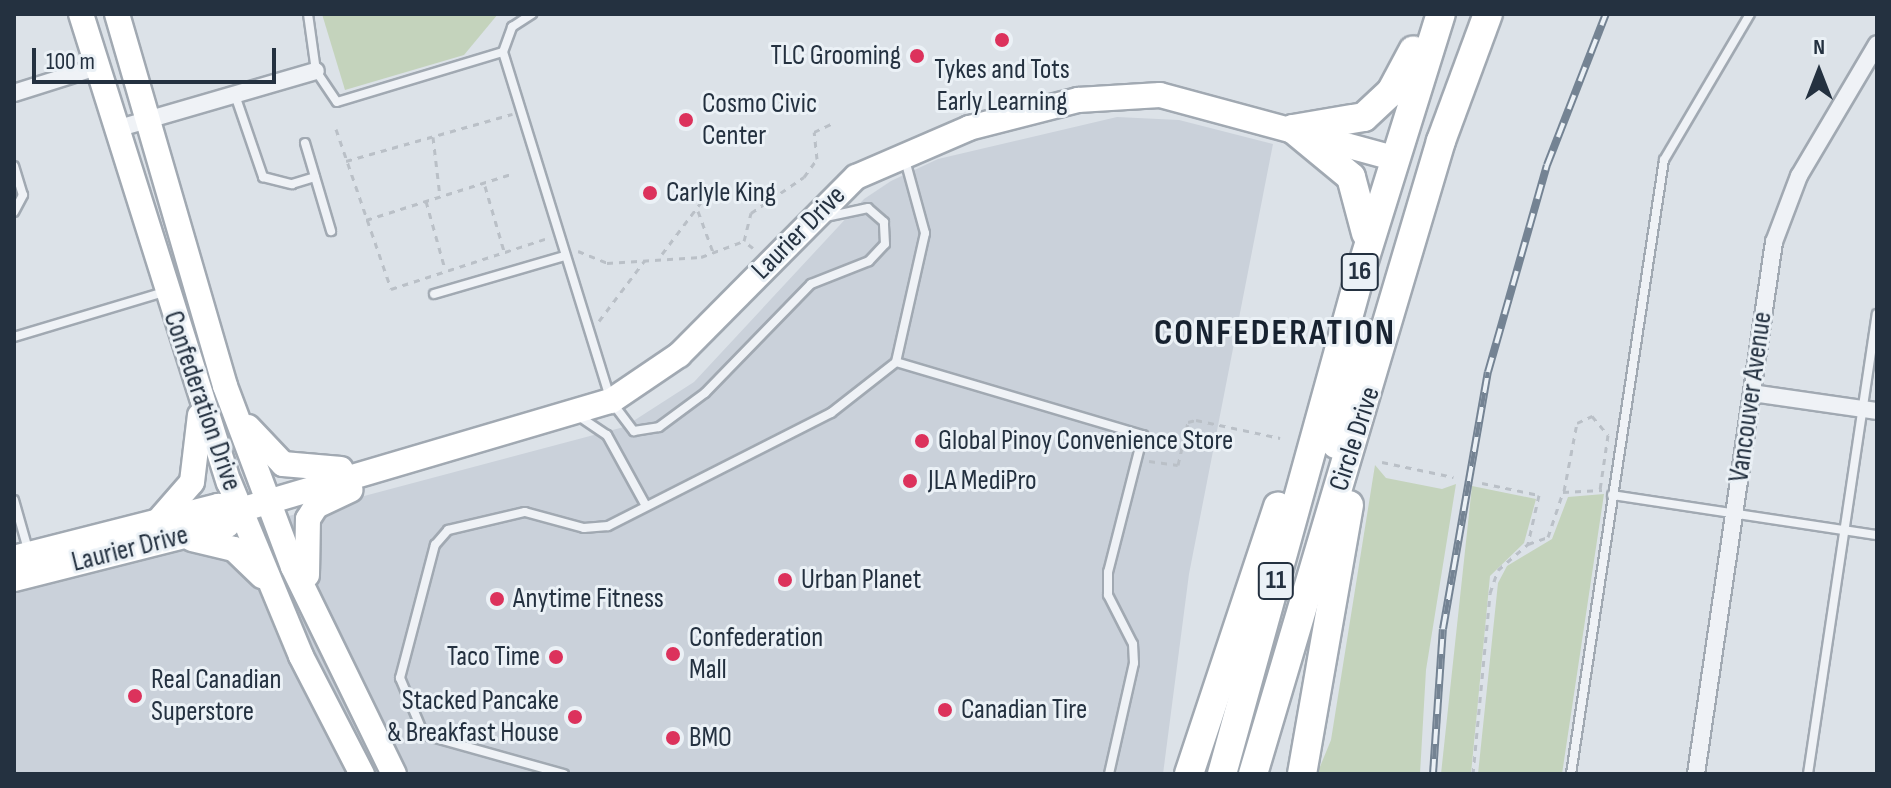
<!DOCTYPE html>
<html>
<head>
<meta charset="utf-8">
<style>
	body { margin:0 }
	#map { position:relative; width:1891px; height:788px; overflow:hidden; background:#dce2e8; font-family:"Sofia Sans Condensed",sans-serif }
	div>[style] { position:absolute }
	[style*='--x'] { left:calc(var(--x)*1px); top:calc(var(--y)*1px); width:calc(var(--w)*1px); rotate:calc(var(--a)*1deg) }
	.built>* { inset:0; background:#cad1da }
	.green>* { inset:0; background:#c4d3bc }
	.path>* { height:3px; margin-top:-1.5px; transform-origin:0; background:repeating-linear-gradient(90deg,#bac0c7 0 6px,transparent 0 12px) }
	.roads { filter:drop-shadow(2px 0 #a1a9b2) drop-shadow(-2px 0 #a1a9b2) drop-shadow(0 2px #a1a9b2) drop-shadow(0 -2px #a1a9b2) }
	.service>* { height:8px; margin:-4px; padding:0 4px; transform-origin:4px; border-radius:4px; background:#eff2f6 }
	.minor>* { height:16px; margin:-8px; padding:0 8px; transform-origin:8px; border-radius:8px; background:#eff2f6 }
	.secondary>* { height:24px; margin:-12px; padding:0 12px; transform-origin:12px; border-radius:12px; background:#fff }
	.trunk>* { height:28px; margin:-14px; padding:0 14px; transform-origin:14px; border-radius:14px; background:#fff }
	.rail>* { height:8px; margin-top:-4px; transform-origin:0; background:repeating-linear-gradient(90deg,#ebf1f6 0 15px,#748393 0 30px); box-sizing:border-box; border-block:2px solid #748393 }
	.dots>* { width:22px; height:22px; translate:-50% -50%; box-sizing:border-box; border:4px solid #ebf1f6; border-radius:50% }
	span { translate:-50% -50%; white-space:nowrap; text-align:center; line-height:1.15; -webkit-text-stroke:6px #ebf1f6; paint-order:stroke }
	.shield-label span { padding:2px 6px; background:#ebf1f6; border:2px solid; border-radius:6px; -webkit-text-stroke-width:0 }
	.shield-label { font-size:26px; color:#243140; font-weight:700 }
	.poi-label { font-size:28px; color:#243140 }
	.right { translate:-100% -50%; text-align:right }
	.left { translate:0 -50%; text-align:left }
	.street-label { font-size:28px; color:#243140 }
	.district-label { font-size:36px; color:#172230; font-weight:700; letter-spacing:2px }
	.frame { position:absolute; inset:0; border:16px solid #243140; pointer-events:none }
	.north { position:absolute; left:1779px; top:32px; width:80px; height:80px; -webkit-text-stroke:6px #ebf1f6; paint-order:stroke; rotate:0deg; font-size:22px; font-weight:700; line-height:32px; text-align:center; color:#243140 }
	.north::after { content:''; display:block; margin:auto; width:28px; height:36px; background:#243140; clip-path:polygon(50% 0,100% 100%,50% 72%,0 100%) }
	.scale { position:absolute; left:32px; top:48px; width:244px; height:36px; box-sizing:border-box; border:4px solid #243140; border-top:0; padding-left:10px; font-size:24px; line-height:28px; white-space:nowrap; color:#243140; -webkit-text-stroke:6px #ebf1f6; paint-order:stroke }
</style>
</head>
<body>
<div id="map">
	<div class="built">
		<div style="clip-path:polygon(1117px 117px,1179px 120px,1273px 144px,1189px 574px,1163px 774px,14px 774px,14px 589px,624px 427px,694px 382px,864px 199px,891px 181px,938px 159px)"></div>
	</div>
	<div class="green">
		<div style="clip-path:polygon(322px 14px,498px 14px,464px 55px,345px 90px)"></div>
		<div style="clip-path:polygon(1375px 465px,1386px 478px,1442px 489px,1456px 484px,1426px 670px,1420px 774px,1317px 774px,1331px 740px)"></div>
		<div style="clip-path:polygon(1472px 486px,1536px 499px,1524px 543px,1490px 576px,1471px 774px,1441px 774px)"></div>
		<div style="clip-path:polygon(1604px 494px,1562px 774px,1478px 774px,1498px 583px,1507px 566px,1552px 539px,1568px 497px)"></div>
	</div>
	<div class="path">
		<div style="--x:336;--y:129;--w:169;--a:71"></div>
		<div style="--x:391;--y:289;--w:162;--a:-18"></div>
		<div style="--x:433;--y:137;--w:60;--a:83.3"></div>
		<div style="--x:346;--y:161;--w:173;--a:-15.8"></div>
		<div style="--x:485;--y:186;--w:68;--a:73.7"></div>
		<div style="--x:426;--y:201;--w:71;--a:74.4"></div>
		<div style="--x:698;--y:211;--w:44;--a:69.9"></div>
		<div style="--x:366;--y:220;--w:152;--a:-17.6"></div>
		<div style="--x:753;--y:248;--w:11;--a:-142"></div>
		<div style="--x:744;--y:241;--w:29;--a:-76"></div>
		<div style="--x:751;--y:213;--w:64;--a:-34.2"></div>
		<div style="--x:804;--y:177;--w:22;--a:-54"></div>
		<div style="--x:817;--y:159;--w:27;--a:-96"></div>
		<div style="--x:814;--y:132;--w:19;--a:-25"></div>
		<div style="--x:578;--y:251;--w:31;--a:22"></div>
		<div style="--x:607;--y:263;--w:94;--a:-3.7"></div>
		<div style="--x:701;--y:257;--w:46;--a:-20.4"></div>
		<div style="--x:662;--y:254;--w:66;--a:-53"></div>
		<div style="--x:702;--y:201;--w:34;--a:-12"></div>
		<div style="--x:735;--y:194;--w:23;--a:20"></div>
		<div style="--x:599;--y:321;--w:76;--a:-53"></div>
		<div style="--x:1149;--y:461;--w:29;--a:8"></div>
		<div style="--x:1178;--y:465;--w:44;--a:-76.9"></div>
		<div style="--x:1188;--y:422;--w:8;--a:-14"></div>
		<div style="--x:1196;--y:420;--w:86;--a:12.1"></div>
		<div style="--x:1382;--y:462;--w:73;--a:11.9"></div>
		<div style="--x:1482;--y:483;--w:58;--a:11.9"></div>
		<div style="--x:1539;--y:495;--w:50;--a:102.7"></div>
		<div style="--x:1528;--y:544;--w:21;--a:-19"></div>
		<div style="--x:1548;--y:537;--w:47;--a:-71.6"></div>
		<div style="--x:1563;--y:492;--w:39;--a:-3"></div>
		<div style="--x:1564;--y:491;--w:69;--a:-79.2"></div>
		<div style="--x:1577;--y:423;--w:17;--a:-25"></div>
		<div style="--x:1592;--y:416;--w:25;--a:50"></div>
		<div style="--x:1608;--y:435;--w:56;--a:98.3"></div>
		<div style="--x:1473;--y:774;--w:182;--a:-84.6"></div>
		<div style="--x:1490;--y:593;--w:24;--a:-71"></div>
		<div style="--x:1498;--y:570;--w:40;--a:-41"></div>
	</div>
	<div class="roads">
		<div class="service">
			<div style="--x:308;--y:14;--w:58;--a:82"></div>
			<div style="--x:316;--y:71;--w:37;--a:56"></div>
			<div style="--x:337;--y:102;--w:173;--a:-16.8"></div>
			<div style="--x:503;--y:52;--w:365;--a:72.8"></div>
			<div style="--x:611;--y:401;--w:38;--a:53"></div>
			<div style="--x:634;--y:431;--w:25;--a:-9"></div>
			<div style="--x:659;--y:427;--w:57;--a:-36.5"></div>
			<div style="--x:705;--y:393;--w:152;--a:-45.8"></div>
			<div style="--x:811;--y:284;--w:62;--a:-21.6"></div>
			<div style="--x:869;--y:261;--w:23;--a:-47"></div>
			<div style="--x:885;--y:244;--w:22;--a:-93"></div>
			<div style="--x:884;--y:222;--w:21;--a:-139"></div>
			<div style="--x:868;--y:208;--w:40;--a:168"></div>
			<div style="--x:503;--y:52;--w:27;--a:-70"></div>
			<div style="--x:512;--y:27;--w:24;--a:-33"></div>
			<div style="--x:235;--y:95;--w:87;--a:71.1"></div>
			<div style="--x:263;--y:177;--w:30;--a:14"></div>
			<div style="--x:292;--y:184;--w:24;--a:-17"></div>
			<div style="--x:305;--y:143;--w:92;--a:73.5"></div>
			<div style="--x:14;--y:166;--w:30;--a:73"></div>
			<div style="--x:23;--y:195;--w:19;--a:118"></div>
			<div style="--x:434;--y:294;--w:136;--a:-16.2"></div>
			<div style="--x:14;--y:337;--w:157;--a:-16.7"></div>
			<div style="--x:896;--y:362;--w:132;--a:-77.3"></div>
			<div style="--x:925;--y:233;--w:76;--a:-105.3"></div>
			<div style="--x:577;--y:415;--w:36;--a:34"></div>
			<div style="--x:607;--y:435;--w:81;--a:61.2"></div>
			<div style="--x:1612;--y:495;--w:268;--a:8.6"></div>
			<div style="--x:14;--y:500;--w:55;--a:74.2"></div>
			<div style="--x:564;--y:774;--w:145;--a:-164.4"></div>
			<div style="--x:424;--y:735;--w:62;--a:-112.8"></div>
			<div style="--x:400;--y:678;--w:138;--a:-75.3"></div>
			<div style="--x:435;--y:545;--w:20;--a:-49"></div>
			<div style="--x:448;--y:530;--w:79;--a:-13.2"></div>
			<div style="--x:525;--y:512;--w:61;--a:15.2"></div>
			<div style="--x:584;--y:528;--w:24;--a:-5"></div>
			<div style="--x:608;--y:526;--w:250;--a:-26.9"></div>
			<div style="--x:831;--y:413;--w:83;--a:-38.1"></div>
			<div style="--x:896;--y:362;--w:258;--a:16.5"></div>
			<div style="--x:1143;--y:435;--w:141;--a:104.3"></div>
			<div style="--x:1108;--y:572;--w:23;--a:90"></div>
			<div style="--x:1108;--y:595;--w:55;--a:63"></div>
			<div style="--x:1133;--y:644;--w:19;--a:87"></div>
			<div style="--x:1134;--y:663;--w:114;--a:102.7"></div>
			<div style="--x:1571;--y:774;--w:621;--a:-81.39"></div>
			<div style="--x:1664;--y:160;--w:169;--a:-59.5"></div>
			<div style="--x:1808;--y:774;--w:465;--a:-81.5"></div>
		</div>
		<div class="minor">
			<div style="--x:14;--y:93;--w:87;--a:-17.4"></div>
			<div style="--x:116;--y:129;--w:208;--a:-16.2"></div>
			<div style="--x:1752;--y:393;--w:126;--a:8.2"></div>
			<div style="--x:1696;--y:774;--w:538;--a:-81.66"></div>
			<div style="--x:1774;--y:242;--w:71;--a:-69.3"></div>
			<div style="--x:1799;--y:176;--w:153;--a:-59.4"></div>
		</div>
		<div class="secondary">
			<div style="--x:81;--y:14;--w:491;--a:72.5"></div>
			<div style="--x:229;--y:482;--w:188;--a:67.5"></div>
			<div style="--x:301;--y:656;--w:133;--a:62.7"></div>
			<div style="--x:117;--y:14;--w:387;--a:73.8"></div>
			<div style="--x:225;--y:386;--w:193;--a:69.4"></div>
			<div style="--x:293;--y:567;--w:230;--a:64"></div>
			<div style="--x:248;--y:427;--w:51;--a:46.6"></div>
			<div style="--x:283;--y:464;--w:58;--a:4.9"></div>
			<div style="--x:159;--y:520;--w:50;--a:-49"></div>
			<div style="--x:192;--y:482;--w:67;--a:-83.2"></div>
			<div style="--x:192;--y:539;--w:43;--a:13.4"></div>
			<div style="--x:234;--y:549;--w:39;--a:44"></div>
			<div style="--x:14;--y:558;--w:211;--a:-14.3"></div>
			<div style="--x:218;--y:506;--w:22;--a:10"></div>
			<div style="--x:240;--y:510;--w:387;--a:-16.4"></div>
			<div style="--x:611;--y:401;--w:82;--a:-34.1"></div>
			<div style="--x:679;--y:355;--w:251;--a:-45.2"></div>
			<div style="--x:856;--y:177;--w:123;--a:-23.4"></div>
			<div style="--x:969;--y:128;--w:113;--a:-14.4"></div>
			<div style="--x:1078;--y:100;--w:82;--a:-3.5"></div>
			<div style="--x:1160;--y:95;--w:242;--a:15.1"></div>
			<div style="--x:307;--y:575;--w:56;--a:-89"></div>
			<div style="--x:308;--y:519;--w:15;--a:-58"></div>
			<div style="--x:316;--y:506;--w:38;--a:-25"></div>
			<div style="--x:14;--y:579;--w:220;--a:-14.2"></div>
			<div style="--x:227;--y:525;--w:20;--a:-49"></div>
		</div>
		<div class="trunk">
			<div style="--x:1293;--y:129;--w:72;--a:-9.6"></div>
			<div style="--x:1364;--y:117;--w:37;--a:-43"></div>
			<div style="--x:1391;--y:92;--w:47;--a:-61.8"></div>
			<div style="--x:1293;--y:129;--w:75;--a:39.6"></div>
			<div style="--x:1351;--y:177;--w:58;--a:75"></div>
			<div style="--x:1336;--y:444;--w:114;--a:-74.3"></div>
			<div style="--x:1189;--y:774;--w:282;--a:-71.6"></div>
			<div style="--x:1222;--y:774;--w:526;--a:-74.56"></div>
			<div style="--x:1362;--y:267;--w:265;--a:-72.7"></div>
			<div style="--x:1253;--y:774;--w:660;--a:-73.46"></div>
			<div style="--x:1441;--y:141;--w:135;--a:-69.7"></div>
			<div style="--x:1302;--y:774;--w:273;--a:-80.1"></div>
		</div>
	</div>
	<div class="rail">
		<div style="--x:1433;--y:774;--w:145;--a:-86.1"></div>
		<div style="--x:1443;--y:629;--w:261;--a:-80.1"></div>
		<div style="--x:1488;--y:372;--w:215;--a:-74.1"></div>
		<div style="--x:1547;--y:165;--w:162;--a:-68.7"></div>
	</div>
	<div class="dots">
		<div style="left:1002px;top:40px;background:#dc325c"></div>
		<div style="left:917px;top:56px;background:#dc325c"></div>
		<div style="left:686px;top:120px;background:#dc325c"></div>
		<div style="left:650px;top:193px;background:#dc325c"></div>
		<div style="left:922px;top:441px;background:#dc325c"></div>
		<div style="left:910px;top:481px;background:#dc325c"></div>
		<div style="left:785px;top:580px;background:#dc325c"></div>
		<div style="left:497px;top:599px;background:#dc325c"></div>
		<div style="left:673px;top:654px;background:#dc325c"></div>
		<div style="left:556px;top:657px;background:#dc325c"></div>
		<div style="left:135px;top:696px;background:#dc325c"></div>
		<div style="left:945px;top:710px;background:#dc325c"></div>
		<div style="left:575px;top:717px;background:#dc325c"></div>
		<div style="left:673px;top:738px;background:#dc325c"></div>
	</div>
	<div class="shield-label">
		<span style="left:1360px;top:272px">16</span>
		<span style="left:1276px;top:581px">11</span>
	</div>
	<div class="poi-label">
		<span class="right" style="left:901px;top:56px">TLC Grooming</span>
		<span style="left:1002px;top:86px">Tykes and Tots<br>Early Learning</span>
		<span class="left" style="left:702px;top:120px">Cosmo Civic<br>Center</span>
		<span class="left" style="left:666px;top:193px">Carlyle King</span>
		<span class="left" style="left:938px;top:441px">Global Pinoy Convenience Store</span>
		<span class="left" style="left:928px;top:481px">JLA MediPro</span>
		<span class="left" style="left:801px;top:580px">Urban Planet</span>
		<span class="left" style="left:513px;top:599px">Anytime Fitness</span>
		<span class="left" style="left:689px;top:654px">Confederation<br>Mall</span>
		<span class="right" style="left:540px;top:657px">Taco Time</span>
		<span class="left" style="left:151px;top:696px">Real Canadian<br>Superstore</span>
		<span class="right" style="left:559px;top:717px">Stacked Pancake<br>&amp; Breakfast House</span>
		<span class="left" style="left:961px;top:710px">Canadian Tire</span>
		<span class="left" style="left:689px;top:738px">BMO</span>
	</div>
	<div class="street-label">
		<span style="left:799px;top:233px;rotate:-45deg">Laurier Drive</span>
		<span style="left:1751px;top:397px;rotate:-82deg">Vancouver Avenue</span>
		<span style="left:202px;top:401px;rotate:71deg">Confederation Drive</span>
		<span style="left:1355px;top:439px;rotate:-72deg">Circle Drive</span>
		<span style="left:130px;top:549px;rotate:-14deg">Laurier Drive</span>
	</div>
	<div class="district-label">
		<span style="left:1275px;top:334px">CONFEDERATION</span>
	</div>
	<div class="frame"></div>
	<div class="north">N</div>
	<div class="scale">100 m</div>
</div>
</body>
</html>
